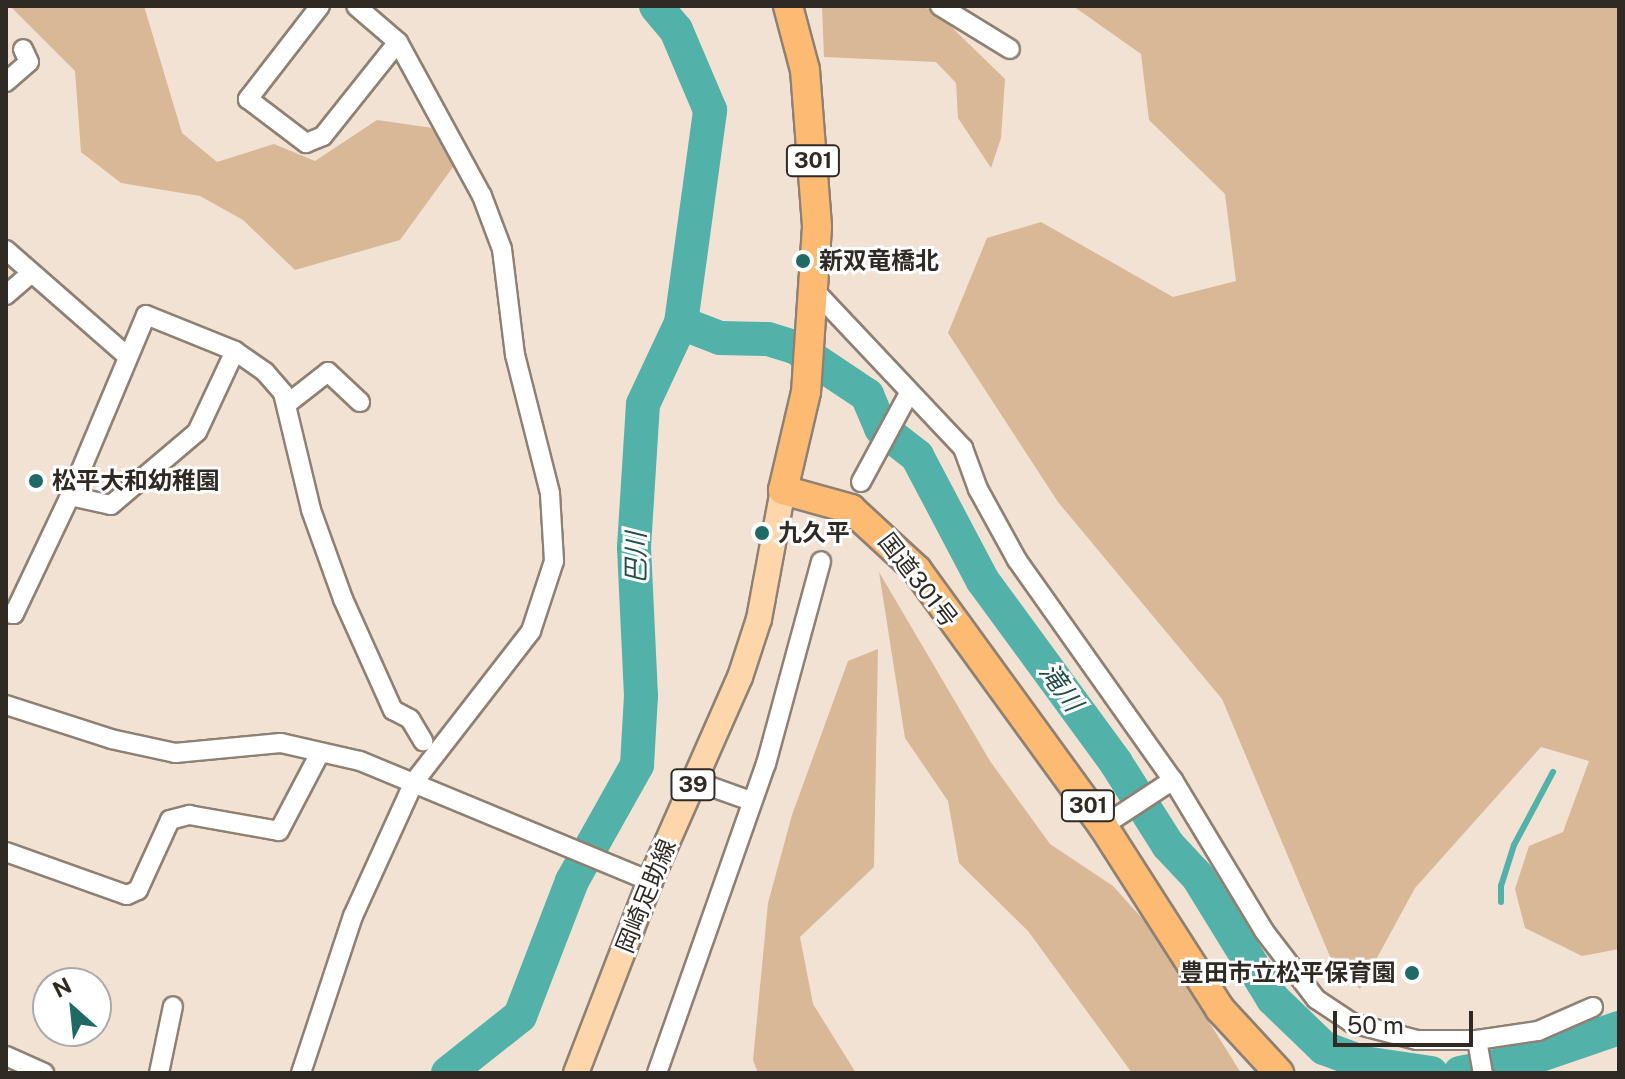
<!DOCTYPE html>
<html>
<head>
<meta charset="utf-8">
<style>
	body { margin:0 }
	#map { position:relative; width:1625px; height:1079px; overflow:hidden; background:#f2e2d3; font-family:"Public Sans","Noto Sans JP",sans-serif }
	div>[style] { position:absolute }
	[style*='--x'] { left:calc(var(--x)*1px); top:calc(var(--y)*1px); width:calc(var(--w)*1px); rotate:calc(var(--a)*1deg) }
	.green>* { inset:0; background:#d9b897 }
	.stream>* { height:6px; margin:-3px; padding:0 3px; transform-origin:3px; border-radius:3px; background:#52b2aa }
	.river>* { height:34px; margin:-17px; padding:0 17px; transform-origin:17px; border-radius:17px; background:#52b2aa }
	.roads { filter:drop-shadow(2px 0 #8e8173) drop-shadow(-2px 0 #8e8173) drop-shadow(0 2px #8e8173) drop-shadow(0 -2px #8e8173) }
	.minor>* { height:18px; margin:-9px; padding:0 9px; transform-origin:9px; border-radius:9px; background:#fff }
	.major>* { height:24px; margin:-12px; padding:0 12px; transform-origin:12px; border-radius:12px; background:#fed6ab }
	.highway>* { height:28px; margin:-14px; padding:0 14px; transform-origin:14px; border-radius:14px; background:#fdba73 }
	.dots>* { width:22px; height:22px; translate:-50% -50%; box-sizing:border-box; border:4px solid #fff; border-radius:50% }
	span { translate:-50% -50%; white-space:nowrap; text-align:center; line-height:1.15; -webkit-text-stroke:6px #fff; paint-order:stroke }
	.shield-label span { padding:2px 6px; background:#fff; border:2px solid; border-radius:6px; -webkit-text-stroke-width:0 }
	.shield-label { font-size:22px; color:#302a25; font-weight:700 }
	.poi-label { font-size:24px; color:#302a25; font-weight:700 }
	.left { translate:0 -50%; text-align:left }
	.right { translate:-100% -50%; text-align:right }
	.street-label { font-size:24px; color:#302a25 }
	.water-label { font-size:26px; color:#234f4b; font-style:italic }
	.frame { position:absolute; inset:0; border:8px solid #302a25; pointer-events:none }
	.north { position:absolute; left:32px; top:967px; width:80px; height:80px; box-sizing:border-box; background:#fff; border:2px solid #acaaa8; border-radius:50%; rotate:333deg; font-size:22px; font-weight:700; line-height:32px; text-align:center; color:#302a25 }
	.north::after { content:''; display:block; margin:auto; width:28px; height:36px; background:#1f6a64; clip-path:polygon(50% 0,100% 100%,50% 72%,0 100%) }
	.scale { position:absolute; left:1333px; top:1011px; width:140px; height:36px; box-sizing:border-box; border:4px solid #302a25; border-top:0; padding-left:10px; font-size:24px; line-height:28px; white-space:nowrap; color:#302a25; -webkit-text-stroke:6px #fff; paint-order:stroke }
</style>
</head>
<body>
<div id="map">
	<div class="green">
		<div style="clip-path:polygon(10px 6px,144px 6px,182px 133px,217px 162px,274px 144px,315px 161px,377px 120px,433px 128px,453px 167px,400px 240px,295px 270px,243px 220px,200px 196px,121px 183px,81px 152px,75px 71px)"></div>
		<div style="clip-path:polygon(822px 6px,920px 6px,935px 11px,1005px 79px,1001px 138px,991px 168px,958px 118px,956px 83px,936px 62px,824px 57px)"></div>
		<div style="clip-path:polygon(1073px 6px,1619px 6px,1619px 949px,1582px 956px,1525px 928px,1515px 889px,1529px 846px,1563px 832px,1589px 761px,1541px 747px,1415px 888px,1360px 989px,1331px 959px,1222px 699px,1058px 502px,948px 333px,987px 238px,1041px 222px,1173px 297px,1236px 281px,1225px 194px,1149px 120px,1141px 54px)"></div>
		<div style="clip-path:polygon(879px 572px,990px 761px,1050px 844px,1113px 886px,1149px 926px,1241px 1073px,1132px 1073px,1028px 931px,959px 863px,948px 801px,905px 738px)"></div>
		<div style="clip-path:polygon(878px 649px,874px 867px,800px 937px,813px 1004px,856px 1073px,758px 1073px,753px 1060px,768px 903px,792px 815px,848px 661px)"></div>
	</div>
	<div class="stream">
		<div style="--x:1501;--y:902;--w:16;--a:-90"></div>
		<div style="--x:1501;--y:886;--w:43;--a:-72.4"></div>
		<div style="--x:1514;--y:845;--w:83;--a:-61.9"></div>
	</div>
	<div class="river">
		<div style="--x:681;--y:323;--w:42;--a:21"></div>
		<div style="--x:720;--y:338;--w:48;--a:1.2"></div>
		<div style="--x:768;--y:339;--w:28;--a:17"></div>
		<div style="--x:795;--y:347;--w:87;--a:33.7"></div>
		<div style="--x:867;--y:395;--w:36;--a:67"></div>
		<div style="--x:881;--y:428;--w:46;--a:37.9"></div>
		<div style="--x:917;--y:456;--w:141;--a:62.2"></div>
		<div style="--x:983;--y:581;--w:225;--a:53.8"></div>
		<div style="--x:1116;--y:763;--w:97;--a:57.6"></div>
		<div style="--x:1168;--y:845;--w:44;--a:46.8"></div>
		<div style="--x:1198;--y:877;--w:143;--a:58.4"></div>
		<div style="--x:1273;--y:999;--w:71;--a:43.9"></div>
		<div style="--x:1324;--y:1048;--w:43;--a:20.6"></div>
		<div style="--x:1364;--y:1063;--w:68;--a:8.5"></div>
		<div style="--x:448;--y:1073;--w:92;--a:-38.4"></div>
		<div style="--x:520;--y:1016;--w:145;--a:-68.9"></div>
		<div style="--x:572;--y:881;--w:133;--a:-60.7"></div>
		<div style="--x:637;--y:765;--w:69;--a:-86.7"></div>
		<div style="--x:641;--y:696;--w:149;--a:-92.7"></div>
		<div style="--x:634;--y:547;--w:143;--a:-86.4"></div>
		<div style="--x:643;--y:404;--w:89;--a:-64.9"></div>
		<div style="--x:681;--y:323;--w:215;--a:-82.2"></div>
		<div style="--x:710;--y:110;--w:87;--a:-113"></div>
		<div style="--x:676;--y:30;--w:31;--a:-130"></div>
		<div style="--x:1460;--y:1073;--w:67;--a:-11.1"></div>
		<div style="--x:1526;--y:1060;--w:98;--a:-19"></div>
	</div>
	<div class="roads">
		<div class="minor">
			<div style="--x:320;--y:6;--w:118;--a:127.7"></div>
			<div style="--x:248;--y:99;--w:73;--a:37.2"></div>
			<div style="--x:306;--y:143;--w:18;--a:-22"></div>
			<div style="--x:323;--y:136;--w:120;--a:-51.4"></div>
			<div style="--x:940;--y:6;--w:82;--a:31.6"></div>
			<div style="--x:6;--y:82;--w:30;--a:-41"></div>
			<div style="--x:29;--y:62;--w:14;--a:-115"></div>
			<div style="--x:6;--y:250;--w:159;--a:41.2"></div>
			<div style="--x:815;--y:291;--w:216;--a:46.7"></div>
			<div style="--x:963;--y:448;--w:44;--a:69.9"></div>
			<div style="--x:978;--y:489;--w:81;--a:61.2"></div>
			<div style="--x:1017;--y:560;--w:270;--a:54.7"></div>
			<div style="--x:1173;--y:780;--w:176;--a:58.9"></div>
			<div style="--x:1264;--y:931;--w:86;--a:52.6"></div>
			<div style="--x:1316;--y:999;--w:43;--a:33.7"></div>
			<div style="--x:1352;--y:1023;--w:67;--a:14.7"></div>
			<div style="--x:1417;--y:1040;--w:60;--a:0"></div>
			<div style="--x:1477;--y:1040;--w:62;--a:-8.4"></div>
			<div style="--x:1538;--y:1031;--w:60;--a:-23.6"></div>
			<div style="--x:6;--y:295;--w:33;--a:-41"></div>
			<div style="--x:235;--y:351;--w:37;--a:35"></div>
			<div style="--x:265;--y:372;--w:28;--a:49"></div>
			<div style="--x:283;--y:393;--w:120;--a:76.5"></div>
			<div style="--x:311;--y:510;--w:95;--a:70.2"></div>
			<div style="--x:343;--y:599;--w:122;--a:65.8"></div>
			<div style="--x:393;--y:710;--w:19;--a:28"></div>
			<div style="--x:410;--y:719;--w:26;--a:59"></div>
			<div style="--x:287;--y:404;--w:52;--a:-38"></div>
			<div style="--x:328;--y:372;--w:44;--a:43.2"></div>
			<div style="--x:861;--y:482;--w:99;--a:-61.6"></div>
			<div style="--x:6;--y:613;--w:8;--a:7"></div>
			<div style="--x:14;--y:614;--w:131;--a:-64.6"></div>
			<div style="--x:70;--y:496;--w:196;--a:-67.2"></div>
			<div style="--x:146;--y:315;--w:96;--a:22"></div>
			<div style="--x:235;--y:351;--w:89;--a:115.1"></div>
			<div style="--x:197;--y:432;--w:113;--a:139.7"></div>
			<div style="--x:111;--y:505;--w:42;--a:-167.6"></div>
			<div style="--x:6;--y:705;--w:110;--a:17.9"></div>
			<div style="--x:111;--y:739;--w:66;--a:12.3"></div>
			<div style="--x:175;--y:753;--w:106;--a:-5.4"></div>
			<div style="--x:281;--y:743;--w:81;--a:12.8"></div>
			<div style="--x:360;--y:761;--w:314;--a:22.5"></div>
			<div style="--x:695;--y:781;--w:59;--a:19.7"></div>
			<div style="--x:1103;--y:826;--w:84;--a:-33.3"></div>
			<div style="--x:6;--y:852;--w:128;--a:19.6"></div>
			<div style="--x:127;--y:895;--w:12;--a:-24"></div>
			<div style="--x:138;--y:890;--w:77;--a:-65.4"></div>
			<div style="--x:170;--y:820;--w:20;--a:-15"></div>
			<div style="--x:189;--y:815;--w:91;--a:10.1"></div>
			<div style="--x:279;--y:831;--w:88;--a:-62.3"></div>
			<div style="--x:1477;--y:1040;--w:34;--a:80"></div>
			<div style="--x:6;--y:1056;--w:42;--a:24.1"></div>
			<div style="--x:159;--y:1073;--w:68;--a:-78.2"></div>
			<div style="--x:301;--y:1073;--w:165;--a:-71.7"></div>
			<div style="--x:353;--y:916;--w:147;--a:-65.5"></div>
			<div style="--x:414;--y:782;--w:191;--a:-52.2"></div>
			<div style="--x:531;--y:631;--w:74;--a:-71.8"></div>
			<div style="--x:554;--y:561;--w:68;--a:-93.4"></div>
			<div style="--x:550;--y:493;--w:142;--a:-104.2"></div>
			<div style="--x:515;--y:355;--w:107;--a:-97"></div>
			<div style="--x:502;--y:249;--w:57;--a:-110.7"></div>
			<div style="--x:482;--y:196;--w:175;--a:-118.6"></div>
			<div style="--x:398;--y:42;--w:55;--a:-139.4"></div>
			<div style="--x:657;--y:1073;--w:328;--a:-70.6"></div>
			<div style="--x:766;--y:764;--w:210;--a:-74.8"></div>
		</div>
		<div class="major">
			<div style="--x:576;--y:1073;--w:206;--a:-68.9"></div>
			<div style="--x:650;--y:881;--w:223;--a:-66.2"></div>
			<div style="--x:740;--y:677;--w:61;--a:-71.9"></div>
			<div style="--x:759;--y:619;--w:131;--a:-79.5"></div>
		</div>
		<div class="highway">
			<div style="--x:788;--y:6;--w:66;--a:75.1"></div>
			<div style="--x:805;--y:70;--w:157;--a:85.6"></div>
			<div style="--x:817;--y:227;--w:165;--a:93.8"></div>
			<div style="--x:806;--y:392;--w:101;--a:103.2"></div>
			<div style="--x:783;--y:490;--w:71;--a:15.6"></div>
			<div style="--x:851;--y:509;--w:90;--a:42.7"></div>
			<div style="--x:917;--y:570;--w:316;--a:54"></div>
			<div style="--x:1103;--y:826;--w:217;--a:57.4"></div>
			<div style="--x:1220;--y:1009;--w:87;--a:47.3"></div>
		</div>
	</div>
	<div class="dots">
		<div style="left:803px;top:261px;background:#1f6a64"></div>
		<div style="left:36px;top:481px;background:#1f6a64"></div>
		<div style="left:762px;top:533px;background:#1f6a64"></div>
		<div style="left:1412px;top:973px;background:#1f6a64"></div>
	</div>
	<div class="shield-label">
		<span style="left:813px;top:161px">301</span>
		<span style="left:693px;top:785px">39</span>
		<span style="left:1088px;top:806px">301</span>
	</div>
	<div class="poi-label">
		<span class="left" style="left:819px;top:261px">新双竜橋北</span>
		<span class="left" style="left:52px;top:481px">松平大和幼稚園</span>
		<span class="left" style="left:778px;top:533px">九久平</span>
		<span class="right" style="left:1396px;top:973px">豊田市立松平保育園</span>
	</div>
	<div class="street-label">
		<span style="left:918px;top:580px;rotate:52deg">国道301号</span>
		<span style="left:646px;top:896px;rotate:-68deg">岡崎足助線</span>
	</div>
	<div class="water-label">
		<span style="left:636px;top:558px;rotate:-90deg">巴川</span>
		<span style="left:1061px;top:687px;rotate:54deg">滝川</span>
	</div>
	<div class="frame"></div>
	<div class="north">N</div>
	<div class="scale">50 m</div>
</div>
</body>
</html>
